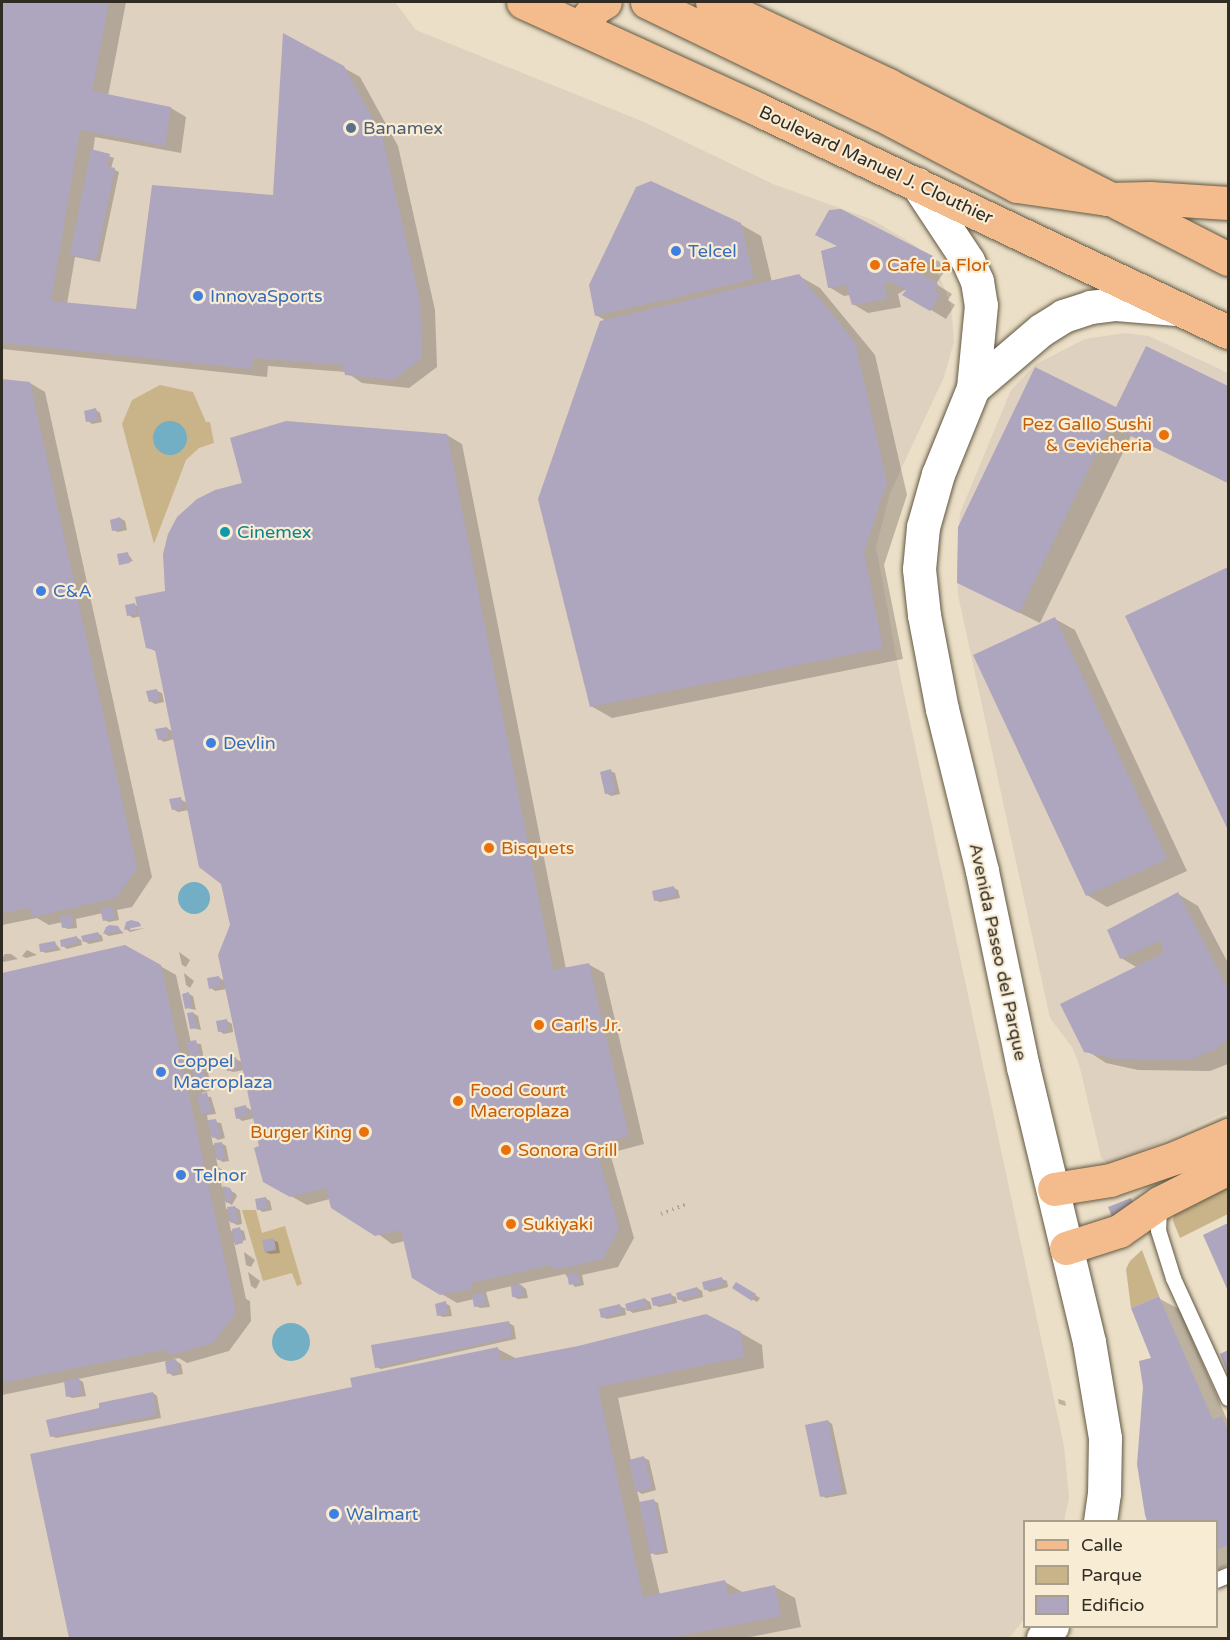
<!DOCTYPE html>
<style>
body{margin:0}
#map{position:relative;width:1230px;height:1640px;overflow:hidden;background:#ebdfc7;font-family:"Varela Round",sans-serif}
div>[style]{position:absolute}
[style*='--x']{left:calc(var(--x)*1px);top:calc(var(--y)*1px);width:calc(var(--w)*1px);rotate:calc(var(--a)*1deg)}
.commercial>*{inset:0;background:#dfd1bf}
.green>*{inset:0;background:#c9b48a}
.water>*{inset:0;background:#72aec4}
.round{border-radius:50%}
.shadow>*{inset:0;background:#0003}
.building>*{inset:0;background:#aea6be}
.path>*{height:4px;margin-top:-2px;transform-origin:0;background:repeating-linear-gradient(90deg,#aea491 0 1.5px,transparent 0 6px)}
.roads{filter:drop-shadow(0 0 2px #625843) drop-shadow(0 0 2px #625843)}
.service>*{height:15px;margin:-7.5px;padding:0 7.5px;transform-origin:7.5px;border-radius:7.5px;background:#fff}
.secondary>*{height:33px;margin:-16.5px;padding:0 16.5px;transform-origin:16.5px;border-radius:16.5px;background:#fff}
.primary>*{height:33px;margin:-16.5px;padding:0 16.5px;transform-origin:16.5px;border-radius:16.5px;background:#f4bc8c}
.dots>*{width:16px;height:16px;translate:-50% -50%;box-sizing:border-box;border:3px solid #f8ecd4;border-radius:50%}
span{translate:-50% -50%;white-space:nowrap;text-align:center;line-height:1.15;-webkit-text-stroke:4.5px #f8ecd4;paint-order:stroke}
.service-label{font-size:18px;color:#4e5e75}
.left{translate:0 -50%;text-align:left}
.street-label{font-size:18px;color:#312c23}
.shop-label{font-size:18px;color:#366cbe}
.food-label{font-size:18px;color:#c56008}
.right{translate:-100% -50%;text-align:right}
.culture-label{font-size:18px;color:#0d838f}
.frame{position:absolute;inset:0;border:3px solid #312c23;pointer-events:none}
.legend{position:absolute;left:1023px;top:1520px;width:195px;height:108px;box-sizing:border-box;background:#f8ecd4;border:2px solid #a89f8d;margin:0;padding:8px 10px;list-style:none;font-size:18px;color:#312c23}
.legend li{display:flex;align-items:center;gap:12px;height:30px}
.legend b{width:30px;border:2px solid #a89f8d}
</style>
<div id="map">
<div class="commercial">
<div style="clip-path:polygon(2px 2px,395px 2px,416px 30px,644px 122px,773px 184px,873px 220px,916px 246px,936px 268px,951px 305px,954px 342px,944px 377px,890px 493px,876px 547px,897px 661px,1064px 1446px,1069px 1498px,1064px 1521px,1024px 1522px,1024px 1619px,1009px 1638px,2px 1638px)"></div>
<div style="clip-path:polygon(1125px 333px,1149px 336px,1228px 373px,1228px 1111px,1109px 1166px,1101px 1157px,1079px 1064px,1072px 1047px,1050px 1018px,958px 595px,957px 562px,960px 513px,1011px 390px,1036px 364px,1085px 339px)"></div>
</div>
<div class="green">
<div style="clip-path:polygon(160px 385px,193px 392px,206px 422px,210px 422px,214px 443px,199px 448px,186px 460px,154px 544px,122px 424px,132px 400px)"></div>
<div style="clip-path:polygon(1228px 1181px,1228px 1214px,1180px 1238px,1173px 1221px,1174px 1212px)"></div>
<div style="clip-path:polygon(242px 1210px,256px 1210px,262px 1233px,285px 1226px,302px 1284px,297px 1286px,292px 1273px,263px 1281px)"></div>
<div style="clip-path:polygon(1142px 1250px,1159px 1296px,1131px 1308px,1126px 1269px,1130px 1261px)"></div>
</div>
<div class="water">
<div class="round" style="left:153px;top:421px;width:34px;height:34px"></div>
<div class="round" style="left:178px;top:882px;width:32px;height:32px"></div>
<div class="round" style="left:272px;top:1323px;width:38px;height:38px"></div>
</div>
<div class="shadow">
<div style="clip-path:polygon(2px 2px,126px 2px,108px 96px,171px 108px,186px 117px,181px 153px,95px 137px,93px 151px,114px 158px,111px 168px,119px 172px,100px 262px,75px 257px,67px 304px,137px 311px,274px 197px,344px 68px,360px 77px,398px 146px,435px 310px,437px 367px,409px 388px,362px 383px,346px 372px,268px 366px,267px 377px,2px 349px)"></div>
<div style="clip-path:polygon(841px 211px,948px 266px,936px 284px,952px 294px,948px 300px,955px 305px,946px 319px,905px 294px,910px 287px,898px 294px,901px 307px,868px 313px,853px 304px,850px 295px,844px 296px,829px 287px,839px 247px)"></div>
<div style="clip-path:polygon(740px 224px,761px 236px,772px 282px,799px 276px,820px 288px,875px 355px,907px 495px,884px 565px,903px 659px,612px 718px,591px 706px,606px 321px,596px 315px)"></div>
<div style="clip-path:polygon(1147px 348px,1228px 387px,1228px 483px,1131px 436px,1040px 623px,958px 582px,1117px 409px)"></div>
<div style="clip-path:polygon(2px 380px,30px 383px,45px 392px,152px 877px,132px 907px,117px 910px,119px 920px,109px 922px,104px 920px,103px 913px,76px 919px,77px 928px,68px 929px,63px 927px,63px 922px,49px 925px,37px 918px,2px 925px)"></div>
<div style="clip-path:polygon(96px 410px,100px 413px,102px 422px,92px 424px,88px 421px)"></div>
<div style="clip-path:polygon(447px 435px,462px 444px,566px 969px,588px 964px,604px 973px,644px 1144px,610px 1153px,634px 1238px,618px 1267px,582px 1275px,584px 1285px,575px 1287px,565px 1274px,519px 1284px,526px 1289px,528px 1298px,518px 1299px,514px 1297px,512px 1286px,486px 1292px,490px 1307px,480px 1308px,476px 1306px,474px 1299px,457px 1303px,413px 1277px,405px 1241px,392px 1244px,330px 1199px,307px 1205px,264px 1181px,255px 1118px,242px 1121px,238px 1118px,246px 1107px,253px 1111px,244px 1070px,233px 1072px,228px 1070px,236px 1059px,243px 1063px,227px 989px,215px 991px,211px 988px,218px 977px,225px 981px,232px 925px,222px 883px,189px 810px,178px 812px,173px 809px,180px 799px,187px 803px,174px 739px,164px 742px,159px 739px,167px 728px,173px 732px,157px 652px,147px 647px,141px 616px,133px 618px,129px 615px,135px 605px,139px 607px,167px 592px)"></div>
<div style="clip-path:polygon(120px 518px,125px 521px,127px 530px,118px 532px,113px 530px)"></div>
<div style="clip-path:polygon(128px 554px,133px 561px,122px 563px,122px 565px,120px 564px)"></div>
<div style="clip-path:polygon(1228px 568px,1228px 827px,1127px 617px)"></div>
<div style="clip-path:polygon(1055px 619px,1075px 630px,1187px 871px,1107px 907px,1087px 895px)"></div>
<div style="clip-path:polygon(157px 691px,162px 693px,164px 702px,155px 704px,150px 701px)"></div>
<div style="clip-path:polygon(610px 771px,615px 773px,620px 794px,611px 796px,606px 793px)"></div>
<div style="clip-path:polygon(674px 888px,678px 890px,680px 898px,660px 902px,655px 900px)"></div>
<div style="clip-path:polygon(1178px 894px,1198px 906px,1228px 963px,1228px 1064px,1210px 1071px,1138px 1070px,1106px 1063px,1086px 1050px,1138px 968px,1121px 958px)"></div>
<div style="clip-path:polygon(138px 923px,141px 925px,130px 927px,130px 930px,145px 928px,130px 932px,126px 929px,127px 924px)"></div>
<div style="clip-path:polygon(117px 928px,124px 933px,109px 936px,105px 934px,107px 929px)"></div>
<div style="clip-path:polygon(98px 933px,102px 936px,103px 941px,89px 944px,84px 941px)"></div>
<div style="clip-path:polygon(76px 937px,81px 940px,82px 945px,67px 949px,63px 946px)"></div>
<div style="clip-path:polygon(54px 942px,61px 950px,46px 953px,41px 951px)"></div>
<div style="clip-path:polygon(125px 946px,176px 975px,191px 1043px,201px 1044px,204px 1059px,195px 1061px,196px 1065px,202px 1062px,207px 1065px,211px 1090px,202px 1093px,202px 1096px,211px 1097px,216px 1114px,207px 1115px,208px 1121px,221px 1123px,225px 1138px,218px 1140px,211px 1135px,213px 1145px,221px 1143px,226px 1146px,229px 1161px,223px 1162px,216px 1158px,218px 1167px,230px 1175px,227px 1181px,220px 1177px,222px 1187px,235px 1193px,237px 1196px,232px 1205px,225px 1201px,226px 1209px,235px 1207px,240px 1210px,242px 1224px,237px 1225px,229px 1221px,231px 1231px,239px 1229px,244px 1231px,246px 1240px,238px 1242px,238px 1245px,234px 1242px,246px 1299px,250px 1301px,251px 1321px,229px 1351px,187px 1363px,179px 1358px,173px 1359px,181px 1364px,183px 1374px,173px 1376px,169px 1373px,166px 1361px,78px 1379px,83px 1382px,86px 1396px,72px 1398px,68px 1396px,65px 1382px,2px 1395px,2px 975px)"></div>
<div style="clip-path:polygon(27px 950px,37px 955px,26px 958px,22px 956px)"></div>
<div style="clip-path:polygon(179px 952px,190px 960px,186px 967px,182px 965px)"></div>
<div style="clip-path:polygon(5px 954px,11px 954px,18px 959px,3px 962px,2px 958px)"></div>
<div style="clip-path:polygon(184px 973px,194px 981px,190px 988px,186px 985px)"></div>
<div style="clip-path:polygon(189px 994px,193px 996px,196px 1010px,187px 1008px)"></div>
<div style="clip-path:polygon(193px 1013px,198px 1016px,201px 1030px,192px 1028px)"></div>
<div style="clip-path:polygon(227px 1021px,232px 1024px,233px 1032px,224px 1034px,219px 1031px)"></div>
<div style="clip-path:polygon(265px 1198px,270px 1201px,272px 1210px,263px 1212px,258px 1209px)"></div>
<div style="clip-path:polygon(1228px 1225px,1228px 1287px,1205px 1235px)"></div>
<div style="clip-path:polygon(273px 1240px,278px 1242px,280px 1253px,270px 1254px,265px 1252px)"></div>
<div style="clip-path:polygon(244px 1252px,255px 1260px,251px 1267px,246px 1265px)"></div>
<div style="clip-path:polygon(248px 1272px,260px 1281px,256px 1289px,251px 1286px)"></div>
<div style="clip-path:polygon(722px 1279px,727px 1281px,728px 1287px,710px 1292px,705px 1289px)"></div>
<div style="clip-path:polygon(737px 1284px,760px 1298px,757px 1302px,734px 1288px)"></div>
<div style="clip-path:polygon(697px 1288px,702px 1291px,703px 1297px,684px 1302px,679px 1299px)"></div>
<div style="clip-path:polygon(671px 1295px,676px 1297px,677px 1303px,659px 1307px,654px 1305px)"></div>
<div style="clip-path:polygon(1158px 1298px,1179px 1309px,1228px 1422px,1228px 1565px,1216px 1571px,1216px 1522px,1149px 1522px,1142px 1491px)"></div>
<div style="clip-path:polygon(645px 1299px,650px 1302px,652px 1309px,633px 1313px,625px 1308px,626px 1315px,607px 1319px,602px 1317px,620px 1306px,628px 1310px)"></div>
<div style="clip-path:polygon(445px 1303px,450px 1306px,452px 1316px,443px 1317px,438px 1315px)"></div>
<div style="clip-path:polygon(509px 1323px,514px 1326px,516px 1339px,381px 1369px,376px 1367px)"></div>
<div style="clip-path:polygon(741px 1333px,762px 1345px,764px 1368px,618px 1398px,631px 1461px,644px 1458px,649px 1460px,656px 1490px,642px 1494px,637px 1491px,640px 1503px,654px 1501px,658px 1503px,668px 1553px,656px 1555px,650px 1552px,660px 1595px,725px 1582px,744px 1593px,775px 1587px,795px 1598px,801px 1627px,745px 1638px,71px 1638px,32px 1455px,354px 1388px,498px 1349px,517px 1359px)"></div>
<div style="clip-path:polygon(153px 1393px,157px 1396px,161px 1418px,56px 1438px,52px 1436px,101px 1409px)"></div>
<div style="clip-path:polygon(1058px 1399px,1065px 1401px,1066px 1406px,1059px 1404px)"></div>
<div style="clip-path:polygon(828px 1421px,832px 1424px,847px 1494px,826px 1498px,822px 1496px)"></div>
</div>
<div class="building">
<div style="clip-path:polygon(2px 2px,109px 2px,92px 91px,171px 107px,165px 146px,80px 130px,51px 301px,136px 309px,152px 185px,273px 195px,283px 33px,344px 66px,382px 136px,420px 300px,422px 358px,393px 380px,345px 375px,343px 365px,253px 358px,252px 369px,2px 343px)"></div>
<div style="clip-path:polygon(91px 149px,110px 154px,107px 166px,115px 168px,96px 260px,70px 255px)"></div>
<div style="clip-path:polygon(651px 181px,741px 223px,754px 279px,595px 316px,589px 285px,636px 187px)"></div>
<div style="clip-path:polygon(841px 209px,933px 256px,921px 274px,938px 284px,934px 290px,940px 295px,930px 311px,902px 295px,906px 290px,890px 281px,884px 285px,887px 299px,852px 305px,846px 285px,828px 288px,821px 251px,837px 246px,815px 235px,829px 210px)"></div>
<div style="clip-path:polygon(799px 274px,855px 342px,887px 482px,864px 552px,883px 648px,590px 707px,538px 499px,600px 321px)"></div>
<div style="clip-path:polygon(1146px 346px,1228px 386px,1228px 483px,1110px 425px,1019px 613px,957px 583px,958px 527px,1035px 367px,1116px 407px)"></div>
<div style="clip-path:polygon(2px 379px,30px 382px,137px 868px,116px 898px,32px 917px,29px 908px,2px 913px)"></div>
<div style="clip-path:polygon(96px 408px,98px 420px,86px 422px,84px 411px)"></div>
<div style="clip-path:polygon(286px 421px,447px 434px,553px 970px,589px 963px,629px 1136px,595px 1145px,619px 1229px,603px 1259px,555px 1270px,551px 1265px,471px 1283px,471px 1289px,440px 1295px,412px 1278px,401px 1230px,375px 1236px,331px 1208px,326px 1188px,290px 1197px,263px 1182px,254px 1148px,259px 1146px,218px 955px,230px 925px,221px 884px,199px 867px,155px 650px,146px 648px,135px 597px,165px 591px,163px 554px,168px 534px,177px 517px,197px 499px,215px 490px,242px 483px,230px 438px)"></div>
<div style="clip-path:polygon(120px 517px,123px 528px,112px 531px,110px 520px)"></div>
<div style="clip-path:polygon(128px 552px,130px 563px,119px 565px,117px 554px)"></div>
<div style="clip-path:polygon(1228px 567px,1228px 830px,1125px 616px)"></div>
<div style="clip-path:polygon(135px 603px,137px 614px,127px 616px,125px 605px)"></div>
<div style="clip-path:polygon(1055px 617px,1167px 859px,1086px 896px,973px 655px)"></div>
<div style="clip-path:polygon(157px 689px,160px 700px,149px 702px,146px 691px)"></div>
<div style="clip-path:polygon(167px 727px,169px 737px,158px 740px,155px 729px)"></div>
<div style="clip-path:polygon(611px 769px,616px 792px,605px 794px,600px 772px)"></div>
<div style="clip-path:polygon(181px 797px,183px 808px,172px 810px,169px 799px)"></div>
<div style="clip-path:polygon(674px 886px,676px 896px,654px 901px,652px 891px)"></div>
<div style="clip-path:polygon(1178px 892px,1228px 989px,1228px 1040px,1214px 1050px,1189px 1060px,1116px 1059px,1084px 1052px,1060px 1004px,1164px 953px,1160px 941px,1120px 959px,1107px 930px)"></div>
<div style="clip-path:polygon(112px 906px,115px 918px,103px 921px,100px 909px)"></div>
<div style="clip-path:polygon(72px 914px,73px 926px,62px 928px,60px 916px)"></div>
<div style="clip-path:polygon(131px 920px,139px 922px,141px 926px,124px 930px,126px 922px)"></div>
<div style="clip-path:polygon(110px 925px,118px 926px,121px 931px,103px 934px,106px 927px)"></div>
<div style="clip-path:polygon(98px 932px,99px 939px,83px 942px,81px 936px)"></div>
<div style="clip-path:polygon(77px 936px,78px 943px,61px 947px,60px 940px)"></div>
<div style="clip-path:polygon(55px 941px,57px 948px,40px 952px,39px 944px)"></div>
<div style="clip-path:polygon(125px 945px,161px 965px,236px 1312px,213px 1343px,170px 1355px,164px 1350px,2px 1383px,2px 973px)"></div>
<div style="clip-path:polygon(219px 976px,221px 987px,209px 989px,207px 978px)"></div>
<div style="clip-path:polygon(189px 992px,192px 1007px,185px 1009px,182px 994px)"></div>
<div style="clip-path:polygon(193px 1012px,197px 1028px,190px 1029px,187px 1013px)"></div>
<div style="clip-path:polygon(227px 1019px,229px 1030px,218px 1032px,216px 1021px)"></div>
<div style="clip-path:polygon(196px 1040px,200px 1056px,190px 1059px,186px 1042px)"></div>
<div style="clip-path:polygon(236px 1057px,238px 1069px,227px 1071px,225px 1059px)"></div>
<div style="clip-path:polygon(202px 1061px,207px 1087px,196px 1091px,191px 1064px)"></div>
<div style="clip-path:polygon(207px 1092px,212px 1112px,201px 1114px,197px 1096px)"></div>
<div style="clip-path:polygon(246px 1105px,248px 1116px,236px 1119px,234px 1108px)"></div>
<div style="clip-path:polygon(216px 1119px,221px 1136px,212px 1138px,208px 1120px)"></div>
<div style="clip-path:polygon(222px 1142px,225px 1159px,217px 1160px,214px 1143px)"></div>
<div style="clip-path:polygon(223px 1186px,230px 1188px,233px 1193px,231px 1201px,226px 1203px)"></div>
<div style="clip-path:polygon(266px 1197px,268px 1208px,257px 1210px,255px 1199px)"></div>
<div style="clip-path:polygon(1131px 1198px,1137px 1211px,1114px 1221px,1108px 1207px)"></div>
<div style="clip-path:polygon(235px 1206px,238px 1222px,231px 1223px,227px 1207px)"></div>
<div style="clip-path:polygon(1228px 1223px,1228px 1291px,1203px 1235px)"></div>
<div style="clip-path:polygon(240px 1227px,243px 1243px,235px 1245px,232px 1229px)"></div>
<div style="clip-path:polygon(274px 1238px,276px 1250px,264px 1252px,262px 1240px)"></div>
<div style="clip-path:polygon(577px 1272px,580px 1283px,569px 1285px,567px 1274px)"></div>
<div style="clip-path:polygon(722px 1277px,724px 1285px,704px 1290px,702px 1282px)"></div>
<div style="clip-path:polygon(736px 1282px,756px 1294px,752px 1301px,732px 1288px)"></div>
<div style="clip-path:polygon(522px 1285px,524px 1296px,512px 1297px,511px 1286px)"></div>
<div style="clip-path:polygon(697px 1287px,699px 1295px,678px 1300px,676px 1293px)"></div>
<div style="clip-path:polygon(484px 1293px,486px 1305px,474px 1307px,472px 1295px)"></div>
<div style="clip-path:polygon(671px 1293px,673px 1301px,653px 1306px,651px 1298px)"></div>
<div style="clip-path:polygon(1159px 1296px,1213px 1420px,1222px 1416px,1228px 1431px,1228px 1545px,1216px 1550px,1216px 1521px,1147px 1521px,1145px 1515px,1137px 1464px,1143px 1387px,1139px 1361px,1151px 1358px,1131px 1308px)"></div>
<div style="clip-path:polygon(645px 1298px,648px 1307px,627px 1311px,625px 1304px)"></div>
<div style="clip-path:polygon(446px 1301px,448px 1313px,437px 1316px,435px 1304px)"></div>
<div style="clip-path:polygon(620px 1304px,622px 1313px,601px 1318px,599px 1309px)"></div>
<div style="clip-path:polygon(706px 1314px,741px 1332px,744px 1357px,598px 1387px,643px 1597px,725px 1580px,728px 1595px,775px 1585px,781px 1616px,670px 1638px,69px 1638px,30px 1454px,352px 1387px,350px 1378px,498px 1347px,500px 1361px,578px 1346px)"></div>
<div style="clip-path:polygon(509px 1321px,512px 1337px,375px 1368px,371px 1345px)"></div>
<div style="clip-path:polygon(1228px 1350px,1228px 1374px,1220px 1354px)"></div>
<div style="clip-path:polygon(176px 1359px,179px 1371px,167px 1374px,165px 1362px)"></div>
<div style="clip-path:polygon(79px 1378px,82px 1394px,66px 1397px,64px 1381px)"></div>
<div style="clip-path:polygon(153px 1392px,157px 1415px,50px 1437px,46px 1420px,99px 1408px,99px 1403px)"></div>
<div style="clip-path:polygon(828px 1420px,843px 1492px,820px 1497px,805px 1425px)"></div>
<div style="clip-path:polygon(644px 1456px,652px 1488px,636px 1492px,629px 1460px)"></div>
<div style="clip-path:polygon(654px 1499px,665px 1551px,650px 1554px,639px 1502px)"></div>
</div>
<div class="path">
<div style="--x:661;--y:1214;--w:28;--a:-21"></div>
</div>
<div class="roads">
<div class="service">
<div style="--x:1159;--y:1205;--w:25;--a:92"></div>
<div style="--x:1158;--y:1230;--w:50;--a:72.6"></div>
<div style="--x:1173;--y:1278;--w:132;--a:65.4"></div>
<div style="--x:1216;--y:1580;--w:13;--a:-23"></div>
</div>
<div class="secondary">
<div style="--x:917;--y:184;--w:92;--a:56.5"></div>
<div style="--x:968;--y:261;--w:22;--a:66"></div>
<div style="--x:977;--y:281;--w:24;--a:81"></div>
<div style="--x:981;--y:305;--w:83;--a:95.5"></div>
<div style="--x:973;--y:388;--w:93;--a:112.1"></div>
<div style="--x:938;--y:474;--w:55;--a:105.8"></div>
<div style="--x:923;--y:527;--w:42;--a:95.4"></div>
<div style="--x:919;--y:569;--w:46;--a:83.8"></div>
<div style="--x:924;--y:615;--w:96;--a:79.2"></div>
<div style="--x:942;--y:709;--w:167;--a:76.1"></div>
<div style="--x:982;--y:871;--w:200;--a:78.2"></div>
<div style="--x:1023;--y:1067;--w:283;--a:76.5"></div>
<div style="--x:1089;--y:1342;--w:97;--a:80.5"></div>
<div style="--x:1105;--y:1438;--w:55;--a:91"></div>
<div style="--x:1104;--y:1493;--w:29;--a:98"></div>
<div style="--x:973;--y:388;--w:89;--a:-40.5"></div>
<div style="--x:1041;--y:330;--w:26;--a:-32"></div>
<div style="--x:1063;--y:316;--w:28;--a:-18"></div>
<div style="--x:1090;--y:307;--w:26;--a:-7"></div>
<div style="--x:1116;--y:304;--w:61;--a:4.7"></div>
<div style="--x:1043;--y:1638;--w:15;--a:-53"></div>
</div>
<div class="primary">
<div style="--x:523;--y:2;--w:253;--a:24.5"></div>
<div style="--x:753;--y:107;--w:526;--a:25.35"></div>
<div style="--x:647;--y:2;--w:259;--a:25.7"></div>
<div style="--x:880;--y:114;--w:155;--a:27.7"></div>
<div style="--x:1017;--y:186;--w:91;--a:8.2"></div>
<div style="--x:1107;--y:199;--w:43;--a:-1.3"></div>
<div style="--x:1150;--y:198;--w:78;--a:3.7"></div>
<div style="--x:712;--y:2;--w:195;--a:25.2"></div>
<div style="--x:888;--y:85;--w:382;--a:27.1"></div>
<div style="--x:580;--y:28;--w:26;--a:-53"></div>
<div style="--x:596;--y:7;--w:10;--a:-29"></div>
<div style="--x:1054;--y:1189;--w:57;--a:-9.1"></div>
<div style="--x:1110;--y:1180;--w:71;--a:-18.9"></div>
<div style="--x:1177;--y:1157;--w:56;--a:-23.3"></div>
<div style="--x:1066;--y:1248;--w:56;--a:-17.8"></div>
<div style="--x:1119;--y:1231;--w:49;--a:-35"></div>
<div style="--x:1159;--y:1203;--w:77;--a:-26.9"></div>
</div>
</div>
<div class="dots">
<div style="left:351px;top:128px;background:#5c6f8a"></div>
<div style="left:676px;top:251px;background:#3f7fe0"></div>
<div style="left:875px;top:265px;background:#e8710a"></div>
<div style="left:198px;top:296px;background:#3f7fe0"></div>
<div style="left:1164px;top:435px;background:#e8710a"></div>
<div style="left:225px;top:532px;background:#0f9aa8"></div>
<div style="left:41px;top:591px;background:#3f7fe0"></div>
<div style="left:211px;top:743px;background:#3f7fe0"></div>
<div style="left:489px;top:848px;background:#e8710a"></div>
<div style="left:539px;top:1025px;background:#e8710a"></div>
<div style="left:161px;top:1072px;background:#3f7fe0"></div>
<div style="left:458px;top:1101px;background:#e8710a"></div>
<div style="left:364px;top:1132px;background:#e8710a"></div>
<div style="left:506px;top:1150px;background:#e8710a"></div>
<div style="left:181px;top:1175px;background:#3f7fe0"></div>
<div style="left:511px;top:1224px;background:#e8710a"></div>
<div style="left:334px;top:1514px;background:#3f7fe0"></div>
</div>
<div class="service-label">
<span class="left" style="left:363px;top:128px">Banamex</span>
</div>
<div class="street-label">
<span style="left:876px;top:165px;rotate:25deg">Boulevard Manuel J. Clouthier</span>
<span style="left:998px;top:952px;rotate:78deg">Avenida Paseo del Parque</span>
</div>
<div class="shop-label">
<span class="left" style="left:688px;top:251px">Telcel</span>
<span class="left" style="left:210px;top:296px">InnovaSports</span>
<span class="left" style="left:53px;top:591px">C&amp;A</span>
<span class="left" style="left:223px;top:743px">Devlin</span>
<span class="left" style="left:173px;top:1072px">Coppel<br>Macroplaza</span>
<span class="left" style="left:193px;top:1175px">Telnor</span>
<span class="left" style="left:346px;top:1514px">Walmart</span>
</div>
<div class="food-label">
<span class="left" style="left:887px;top:265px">Cafe La Flor</span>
<span class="right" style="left:1152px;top:435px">Pez Gallo Sushi<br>&amp; Cevicheria</span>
<span class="left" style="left:501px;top:848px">Bisquets</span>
<span class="left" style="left:551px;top:1025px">Carl's Jr.</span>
<span class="left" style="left:470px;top:1101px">Food Court<br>Macroplaza</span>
<span class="right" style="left:352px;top:1132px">Burger King</span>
<span class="left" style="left:518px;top:1150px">Sonora Grill</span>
<span class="left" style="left:523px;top:1224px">Sukiyaki</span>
</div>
<div class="culture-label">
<span class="left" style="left:237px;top:532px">Cinemex</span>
</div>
<div class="frame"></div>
<ul class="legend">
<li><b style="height:8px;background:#f4bc8c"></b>Calle</li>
<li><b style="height:16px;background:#c9b48a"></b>Parque</li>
<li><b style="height:16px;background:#aea6be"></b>Edificio</li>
</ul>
</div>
